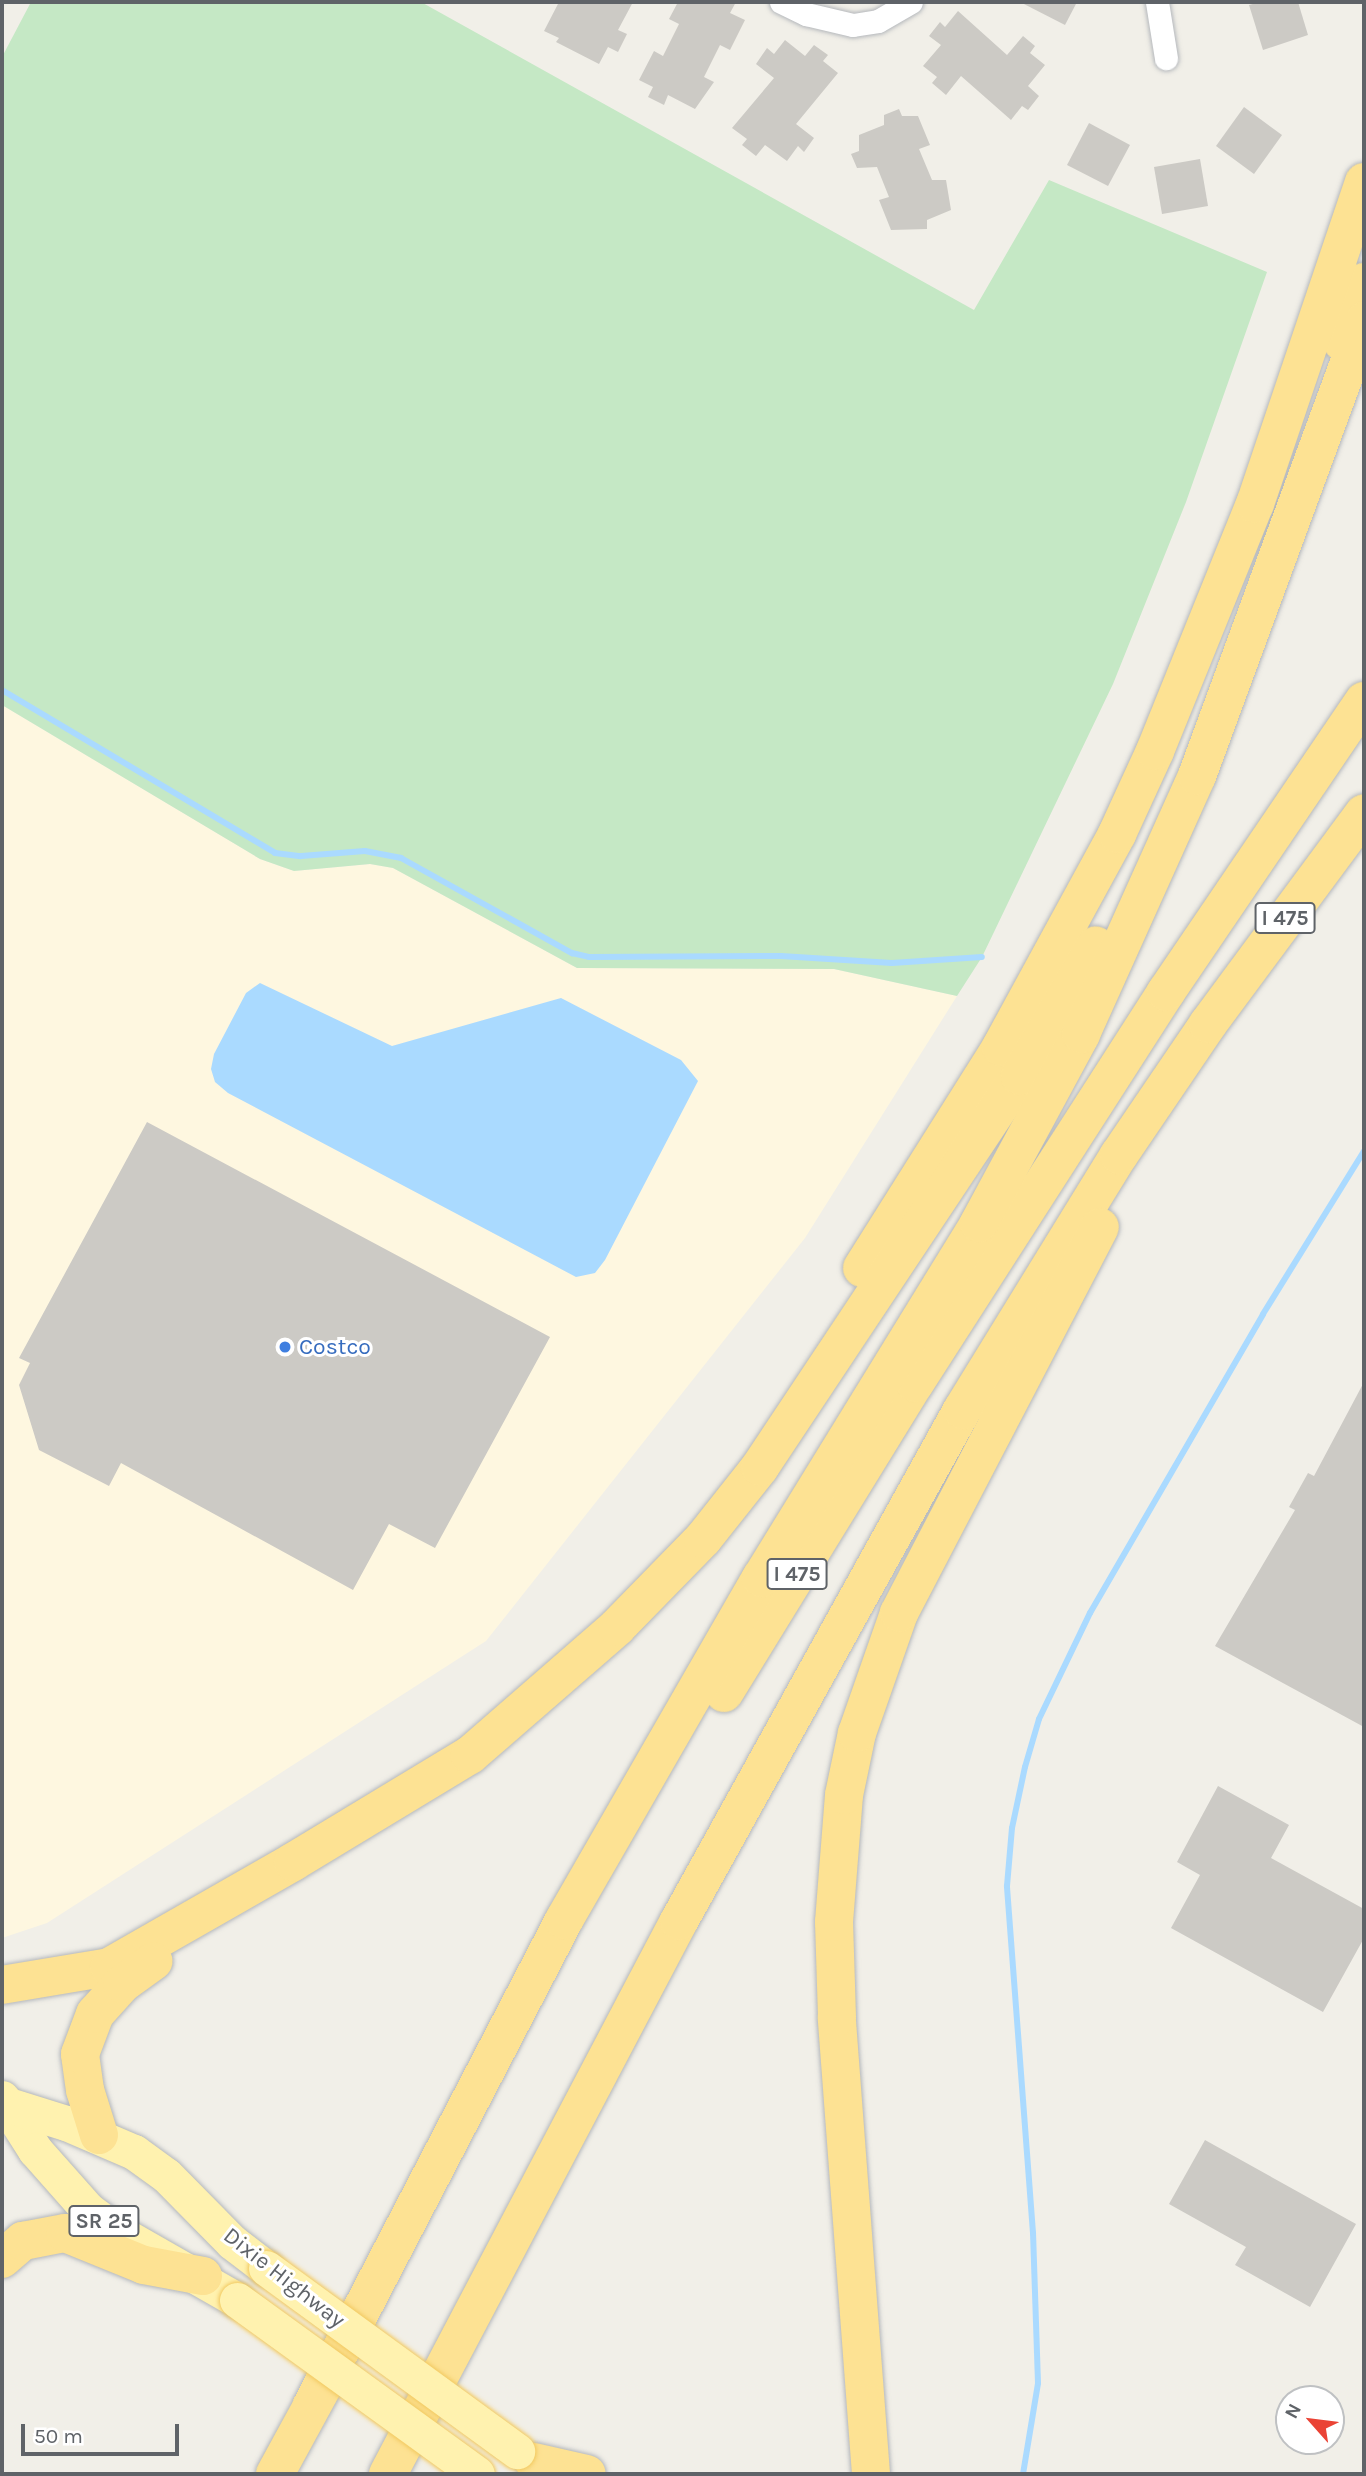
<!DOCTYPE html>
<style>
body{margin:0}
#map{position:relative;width:1366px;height:2476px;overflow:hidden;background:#f1efe8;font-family:Karla,sans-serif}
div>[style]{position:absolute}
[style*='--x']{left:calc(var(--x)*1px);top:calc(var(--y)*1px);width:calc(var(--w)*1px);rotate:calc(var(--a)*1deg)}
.commercial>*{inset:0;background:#fef7e0}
.green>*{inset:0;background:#c5e8c5}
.water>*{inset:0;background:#aadaff}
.stream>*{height:6px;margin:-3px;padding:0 3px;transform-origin:3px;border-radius:3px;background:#aadaff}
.building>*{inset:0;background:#cccac5}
.roads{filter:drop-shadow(0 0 2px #b5b8bc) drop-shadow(0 0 2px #b5b8bc)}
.minor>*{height:23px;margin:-11.5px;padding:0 11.5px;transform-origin:11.5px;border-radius:11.5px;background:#fff}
.primary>*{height:35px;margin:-17.5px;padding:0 17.5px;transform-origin:17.5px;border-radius:17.5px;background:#fff2af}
.motorway>*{height:38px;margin:-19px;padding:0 19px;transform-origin:19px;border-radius:19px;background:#fde293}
.bridges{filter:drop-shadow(0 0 2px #f2c960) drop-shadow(0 0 2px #f2c960)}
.primary-bridge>*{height:35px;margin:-17.5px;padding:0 17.5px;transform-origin:17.5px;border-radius:17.5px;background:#fff2af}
.dots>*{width:19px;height:19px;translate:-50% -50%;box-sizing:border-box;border:4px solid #fff;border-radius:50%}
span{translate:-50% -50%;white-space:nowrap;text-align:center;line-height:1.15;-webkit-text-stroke:6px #fff;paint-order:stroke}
.shield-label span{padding:2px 5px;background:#fff;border:2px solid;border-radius:5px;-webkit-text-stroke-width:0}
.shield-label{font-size:21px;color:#5f6368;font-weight:700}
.shop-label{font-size:23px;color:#366cbe}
.left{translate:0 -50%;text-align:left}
.street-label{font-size:23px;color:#5f6368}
.frame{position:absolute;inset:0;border:4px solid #5f6368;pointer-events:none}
.north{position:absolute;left:1275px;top:2385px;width:70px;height:70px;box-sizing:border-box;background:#fff;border:2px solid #bfc1c3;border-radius:50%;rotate:298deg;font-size:19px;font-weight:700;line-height:28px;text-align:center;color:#5f6368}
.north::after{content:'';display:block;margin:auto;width:24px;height:32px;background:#ea4335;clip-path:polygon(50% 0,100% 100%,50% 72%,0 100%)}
.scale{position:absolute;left:21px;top:2424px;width:158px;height:32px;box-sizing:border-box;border:4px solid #5f6368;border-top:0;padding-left:9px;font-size:21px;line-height:24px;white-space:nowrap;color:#5f6368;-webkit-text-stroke:5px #fff;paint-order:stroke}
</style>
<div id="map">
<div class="commercial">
<div style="clip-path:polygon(2px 705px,260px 859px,294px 871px,370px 864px,393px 868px,577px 968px,834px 969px,957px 996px,805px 1238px,486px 1641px,47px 1923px,2px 1938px)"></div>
</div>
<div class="green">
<div style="clip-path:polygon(31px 2px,421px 2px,974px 310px,1049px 180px,1267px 272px,1186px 502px,1113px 684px,982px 957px,957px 996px,834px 969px,577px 968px,393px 868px,370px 864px,294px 871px,260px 859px,2px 705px,2px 57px)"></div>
</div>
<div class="water">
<div style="clip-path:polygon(260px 983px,392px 1046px,561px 998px,681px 1060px,698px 1081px,605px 1260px,595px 1273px,576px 1277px,228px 1093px,215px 1082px,211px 1069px,214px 1054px,246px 993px)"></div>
</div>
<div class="stream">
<div style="--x:2;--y:690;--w:318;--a:30.8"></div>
<div style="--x:275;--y:853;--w:26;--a:7"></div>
<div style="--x:301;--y:856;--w:64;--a:-4.5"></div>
<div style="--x:365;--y:851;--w:37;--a:11"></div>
<div style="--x:401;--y:858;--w:196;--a:29.1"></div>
<div style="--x:572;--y:953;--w:17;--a:13"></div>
<div style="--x:589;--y:957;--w:192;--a:-0.3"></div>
<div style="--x:781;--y:956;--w:111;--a:3.6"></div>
<div style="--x:892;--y:963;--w:90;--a:-3.8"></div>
<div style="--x:1023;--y:2474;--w:92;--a:-80.6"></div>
<div style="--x:1038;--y:2383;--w:150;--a:-91.9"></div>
<div style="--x:1033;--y:2233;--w:348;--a:-94.3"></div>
<div style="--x:1007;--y:1886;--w:58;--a:-85.1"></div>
<div style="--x:1012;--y:1828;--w:62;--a:-78"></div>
<div style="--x:1025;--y:1767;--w:50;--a:-73.7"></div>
<div style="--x:1039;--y:1719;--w:118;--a:-64.3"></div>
<div style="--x:1090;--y:1613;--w:345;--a:-59.9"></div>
<div style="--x:1263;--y:1314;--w:192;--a:-58.2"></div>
</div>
<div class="building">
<div style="clip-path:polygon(559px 2px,633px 2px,618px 30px,627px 34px,618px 52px,608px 47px,599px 64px,556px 42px,559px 38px,544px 31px)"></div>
<div style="clip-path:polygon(678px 2px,736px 2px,730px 13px,745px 20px,730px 50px,720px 45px,704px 77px,714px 82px,695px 109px,668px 95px,664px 105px,648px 97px,653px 87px,639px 80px,654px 51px,663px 56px,679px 24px,669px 19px)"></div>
<div style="clip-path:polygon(1020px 2px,1077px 2px,1065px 25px)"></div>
<div style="clip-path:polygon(1260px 2px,1298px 2px,1308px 35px,1263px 50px,1249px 5px)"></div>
<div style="clip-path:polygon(958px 11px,1007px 55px,1023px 36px,1035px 46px,1030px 53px,1045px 65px,1028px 86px,1039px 96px,1028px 110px,1022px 106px,1011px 120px,961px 76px,946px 95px,932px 83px,937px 77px,923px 66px,941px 45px,929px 36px,940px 22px,945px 27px)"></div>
<div style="clip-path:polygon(785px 40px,805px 56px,814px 45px,828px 55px,823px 61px,838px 73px,796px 124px,814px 138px,804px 152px,798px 146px,787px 161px,765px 145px,756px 156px,742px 145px,747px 139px,732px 128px,774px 78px,756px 64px,767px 48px,774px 54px)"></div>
<div style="clip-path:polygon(1244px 107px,1282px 135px,1254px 174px,1216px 146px)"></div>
<div style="clip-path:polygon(899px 109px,902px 116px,918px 116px,930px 145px,919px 149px,932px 180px,946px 180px,951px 210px,927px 220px,927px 229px,891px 230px,879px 200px,889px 197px,877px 167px,857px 168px,851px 154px,859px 151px,859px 135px,884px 125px,884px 115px)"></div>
<div style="clip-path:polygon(1089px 123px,1130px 145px,1108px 186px,1067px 165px)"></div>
<div style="clip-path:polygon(1200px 159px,1208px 206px,1162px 214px,1154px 167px)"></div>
<div style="clip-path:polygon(147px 1122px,550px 1337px,435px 1548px,389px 1524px,353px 1590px,121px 1463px,109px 1486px,39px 1450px,19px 1385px,30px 1363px,19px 1358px)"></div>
<div style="clip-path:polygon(1364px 1382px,1364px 1727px,1215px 1646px,1295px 1510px,1289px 1507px,1308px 1473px,1314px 1476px)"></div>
<div style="clip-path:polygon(1218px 1786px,1289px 1825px,1271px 1858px,1364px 1909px,1364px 1938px,1323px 2012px,1171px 1928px,1200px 1875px,1177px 1862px)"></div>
<div style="clip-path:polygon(1205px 2140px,1356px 2224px,1310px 2307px,1235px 2265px,1246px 2247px,1169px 2204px)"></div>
</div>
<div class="roads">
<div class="minor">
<div style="--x:781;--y:2;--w:28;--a:26"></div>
<div style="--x:806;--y:14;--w:48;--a:13.2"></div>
<div style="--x:853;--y:25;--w:25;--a:-9"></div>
<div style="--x:878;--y:21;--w:38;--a:-30"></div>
<div style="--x:1157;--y:2;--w:57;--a:80.9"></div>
</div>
<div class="primary">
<div style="--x:2;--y:2098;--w:62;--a:57.6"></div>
<div style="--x:35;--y:2150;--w:80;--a:48.5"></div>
<div style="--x:88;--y:2210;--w:37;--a:36"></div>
<div style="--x:118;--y:2232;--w:137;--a:29.7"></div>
<div style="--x:2;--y:2103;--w:67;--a:17.4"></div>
<div style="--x:66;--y:2123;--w:74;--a:23.1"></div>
<div style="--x:134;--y:2152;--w:39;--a:36"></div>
<div style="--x:166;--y:2175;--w:94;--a:45.4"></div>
<div style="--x:232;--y:2242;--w:43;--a:37.4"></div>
</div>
<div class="motorway">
<div style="--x:1342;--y:342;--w:64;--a:-69.9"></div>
<div style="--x:862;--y:1268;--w:261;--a:-57.8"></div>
<div style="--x:1001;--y:1047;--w:243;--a:-61.4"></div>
<div style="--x:1117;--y:834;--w:91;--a:-65.4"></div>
<div style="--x:1155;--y:751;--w:266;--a:-68"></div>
<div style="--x:1255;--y:504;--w:340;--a:-71.3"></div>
<div style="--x:724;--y:1693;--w:364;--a:-58.4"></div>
<div style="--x:915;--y:1383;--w:465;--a:-57.3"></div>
<div style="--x:1166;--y:992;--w:352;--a:-55.8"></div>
<div style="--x:2;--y:1985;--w:109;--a:-9.5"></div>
<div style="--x:109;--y:1967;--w:212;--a:-29.7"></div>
<div style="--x:293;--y:1862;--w:207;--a:-31.2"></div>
<div style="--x:470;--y:1755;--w:195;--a:-41"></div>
<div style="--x:617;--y:1627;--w:123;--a:-45.7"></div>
<div style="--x:703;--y:1539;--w:92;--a:-51.6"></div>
<div style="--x:760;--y:1467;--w:470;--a:-56.4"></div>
<div style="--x:1020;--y:1076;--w:151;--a:-59.9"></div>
<div style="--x:99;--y:2135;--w:47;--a:-107.3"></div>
<div style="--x:85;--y:2090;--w:36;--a:-98"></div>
<div style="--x:80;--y:2054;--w:43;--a:-69.4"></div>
<div style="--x:95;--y:2014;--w:40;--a:-48"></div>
<div style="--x:122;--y:1984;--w:39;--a:-36"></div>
<div style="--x:2;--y:2259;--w:28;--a:-41"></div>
<div style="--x:23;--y:2241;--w:43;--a:-10.8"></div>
<div style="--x:65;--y:2233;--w:85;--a:22.1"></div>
<div style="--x:144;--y:2265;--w:60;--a:10.6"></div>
<div style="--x:312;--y:2405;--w:547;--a:-62.54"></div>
<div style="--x:564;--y:1920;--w:395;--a:-60.1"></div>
<div style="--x:761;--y:1578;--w:417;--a:-58.4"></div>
<div style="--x:979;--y:1223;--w:215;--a:-61.6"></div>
<div style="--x:1081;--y:1034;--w:283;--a:-65.8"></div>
<div style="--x:1197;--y:776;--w:485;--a:-69.8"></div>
<div style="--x:534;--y:2462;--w:54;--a:12.8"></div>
<div style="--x:275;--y:2474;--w:102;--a:-61.4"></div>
<div style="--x:388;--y:2474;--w:625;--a:-62.25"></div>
<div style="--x:679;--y:1921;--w:584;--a:-61.02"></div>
<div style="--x:962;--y:1410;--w:299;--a:-58.4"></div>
<div style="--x:1119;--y:1155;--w:158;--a:-55.8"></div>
<div style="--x:1208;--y:1024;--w:262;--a:-53.5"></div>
<div style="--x:871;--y:2474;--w:458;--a:-94.3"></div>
<div style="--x:837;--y:2017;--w:95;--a:-91.8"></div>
<div style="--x:834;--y:1922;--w:127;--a:-85.5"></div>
<div style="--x:844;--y:1795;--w:63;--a:-78.2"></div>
<div style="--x:857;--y:1733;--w:127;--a:-70.7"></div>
<div style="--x:899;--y:1613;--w:435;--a:-62.5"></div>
</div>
</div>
<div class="bridges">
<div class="primary-bridge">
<div style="--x:266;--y:2268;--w:311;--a:36.1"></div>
<div style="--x:237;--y:2300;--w:296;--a:35.9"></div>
</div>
</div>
<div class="dots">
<div style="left:285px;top:1347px;background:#3f7fe0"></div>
</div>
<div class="shield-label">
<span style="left:1285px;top:918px">I 475</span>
<span style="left:797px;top:1574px">I 475</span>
<span style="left:104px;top:2221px">SR 25</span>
</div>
<div class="shop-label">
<span class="left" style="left:299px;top:1347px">Costco</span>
</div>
<div class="street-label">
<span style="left:284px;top:2278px;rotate:38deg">Dixie Highway</span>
</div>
<div class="frame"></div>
<div class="north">N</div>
<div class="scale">50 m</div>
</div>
